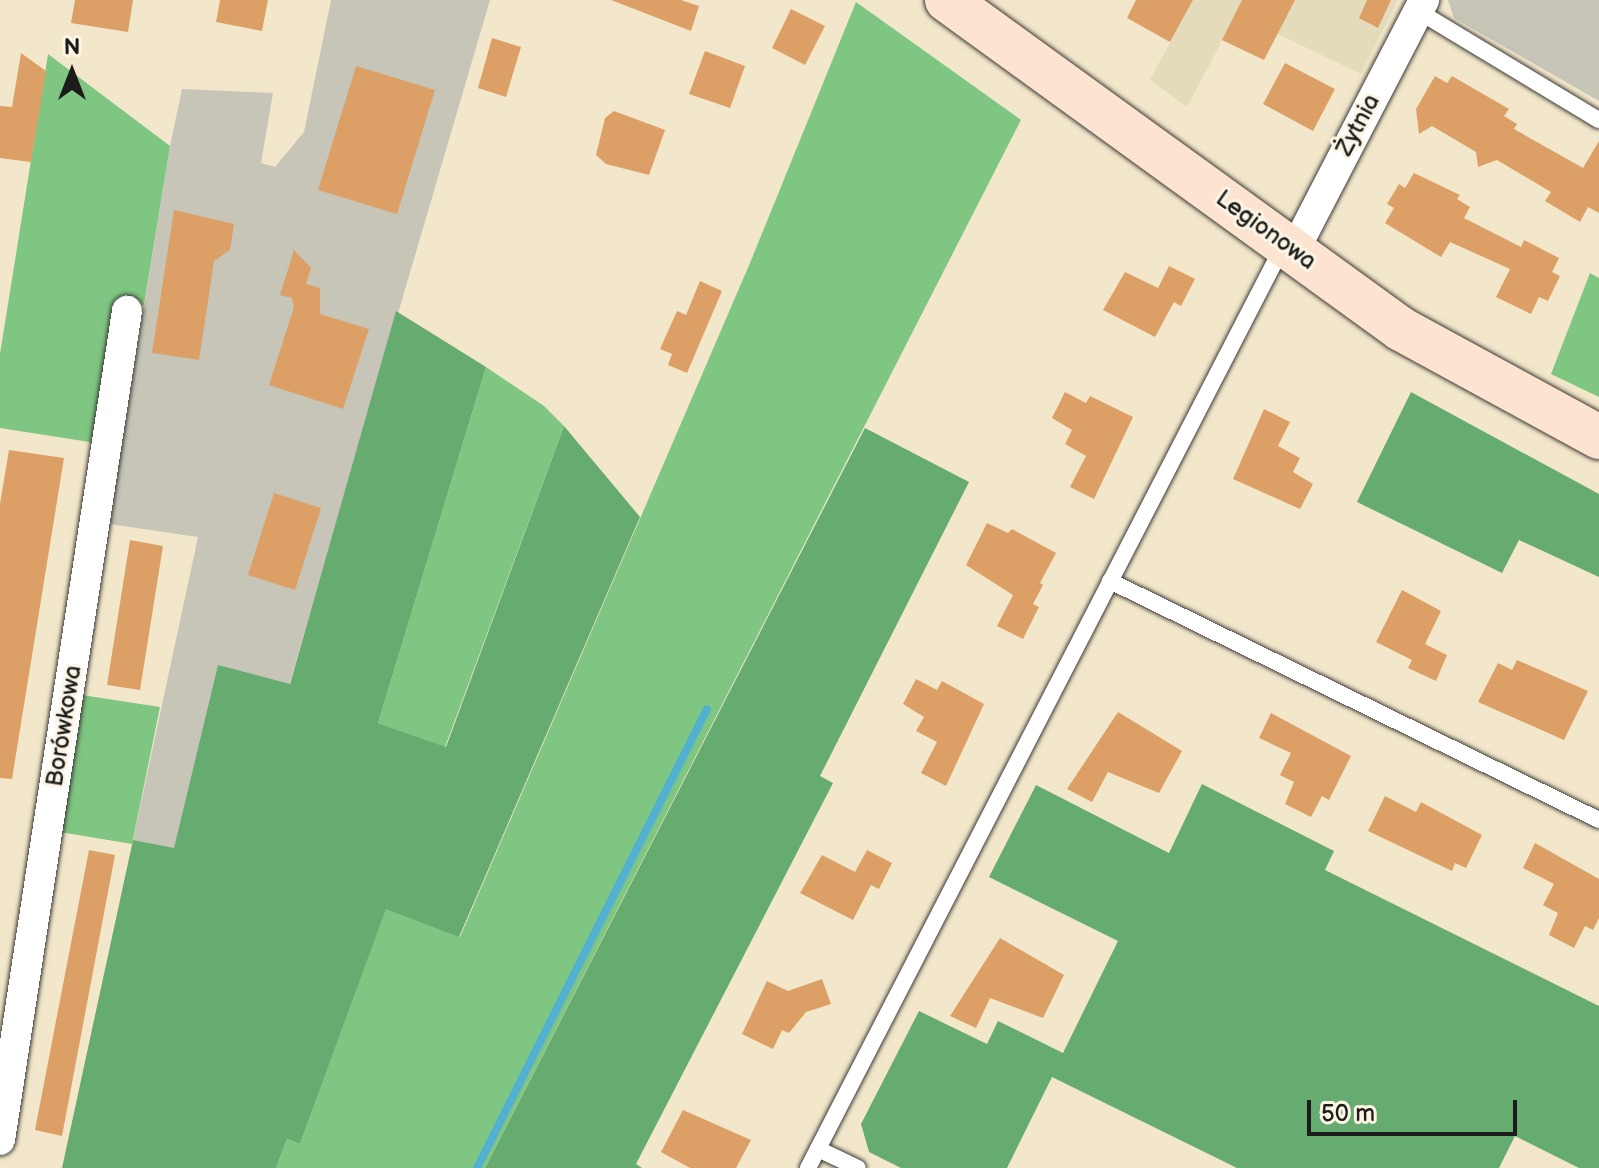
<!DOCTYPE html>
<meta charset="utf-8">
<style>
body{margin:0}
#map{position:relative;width:1599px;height:1168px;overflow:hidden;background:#f3e7cb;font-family:"Balsamiq Sans",sans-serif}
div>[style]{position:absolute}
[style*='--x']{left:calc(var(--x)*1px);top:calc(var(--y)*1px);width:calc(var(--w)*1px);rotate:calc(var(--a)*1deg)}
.built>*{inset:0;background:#e3dbba}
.industrial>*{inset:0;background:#c6c5b8}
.green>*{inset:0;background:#7ec682}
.forest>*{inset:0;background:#66ab70}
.stream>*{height:8px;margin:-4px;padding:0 4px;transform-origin:4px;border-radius:4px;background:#52b0d1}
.building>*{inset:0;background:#dca066}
.roads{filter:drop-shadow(0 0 2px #3c3a36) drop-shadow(0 0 2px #3c3a36)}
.service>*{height:16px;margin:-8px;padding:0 8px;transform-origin:8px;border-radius:8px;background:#fff}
.minor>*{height:30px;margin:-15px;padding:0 15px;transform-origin:15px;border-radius:15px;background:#fff}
.secondary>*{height:44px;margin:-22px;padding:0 22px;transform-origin:22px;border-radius:22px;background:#fde4d1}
span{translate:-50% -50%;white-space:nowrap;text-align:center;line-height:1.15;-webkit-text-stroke:6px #fcf5e5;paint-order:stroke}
.street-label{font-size:24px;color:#1c1c1c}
.north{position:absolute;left:32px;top:32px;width:80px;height:80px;-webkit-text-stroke:6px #fcf5e5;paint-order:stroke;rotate:0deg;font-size:22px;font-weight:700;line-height:32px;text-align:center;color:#1c1c1c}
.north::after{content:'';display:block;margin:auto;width:28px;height:36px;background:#1c1c1c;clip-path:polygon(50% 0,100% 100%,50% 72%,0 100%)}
.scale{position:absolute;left:1307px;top:1100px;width:210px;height:36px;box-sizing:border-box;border:4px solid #1c1c1c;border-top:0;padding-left:10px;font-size:24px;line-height:28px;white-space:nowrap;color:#1c1c1c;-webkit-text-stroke:6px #fcf5e5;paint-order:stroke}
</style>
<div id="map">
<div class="built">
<div style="clip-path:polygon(1193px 0,1398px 0,1361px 74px,1236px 14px,1187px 107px,1150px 80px)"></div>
</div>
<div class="industrial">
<div style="clip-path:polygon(331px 0,490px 0,289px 685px,218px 666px,174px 849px,133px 840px,198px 537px,109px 524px,170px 146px,182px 89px,273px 93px,261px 163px,275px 167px,304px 132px)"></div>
<div style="clip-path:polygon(1448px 0,1599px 0,1599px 101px,1454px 18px)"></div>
</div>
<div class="green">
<div style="clip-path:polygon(856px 2px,1021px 120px,485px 1168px,276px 1168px,287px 1139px,300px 1144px,386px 908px,460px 937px,750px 263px)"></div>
<div style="clip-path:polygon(48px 54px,170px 146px,144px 305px,121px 302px,96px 443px,0 428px,0 354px)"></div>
<div style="clip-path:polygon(1590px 273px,1599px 278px,1599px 397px,1551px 374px)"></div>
<div style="clip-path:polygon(486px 367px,544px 406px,564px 426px,445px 747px,378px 723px)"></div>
<div style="clip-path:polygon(82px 695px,160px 707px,132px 844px,60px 832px)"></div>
</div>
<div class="forest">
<div style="clip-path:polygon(396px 311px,486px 367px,378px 723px,446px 747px,564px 426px,640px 517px,459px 937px,386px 909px,300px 1144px,287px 1139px,276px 1168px,62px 1168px,133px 840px,174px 848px,218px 665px,290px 684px)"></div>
<div style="clip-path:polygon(1411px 392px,1599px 494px,1599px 577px,1519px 540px,1502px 573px,1357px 502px)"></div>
<div style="clip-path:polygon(865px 428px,969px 482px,820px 776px,833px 783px,636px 1164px,642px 1168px,485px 1168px)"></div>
<div style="clip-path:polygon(1202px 784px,1334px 851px,1325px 870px,1599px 1006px,1599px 1168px,1579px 1168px,1515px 1136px,1499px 1168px,1237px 1168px,1052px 1077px,1007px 1168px,901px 1168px,869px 1152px,861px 1124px,919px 1011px,987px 1044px,998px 1021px,1063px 1053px,1118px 941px,989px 877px,1036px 785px,1169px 853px)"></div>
</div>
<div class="stream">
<div style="--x:477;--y:1168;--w:513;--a:-63.39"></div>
</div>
<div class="building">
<div style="clip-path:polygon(75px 0,133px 0,128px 32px,71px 23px)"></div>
<div style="clip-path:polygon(220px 0,268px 0,262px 31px,216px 22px)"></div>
<div style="clip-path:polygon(611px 0,681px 0,699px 6px,691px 31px)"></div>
<div style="clip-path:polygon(1136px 0,1193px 0,1170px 42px,1127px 18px)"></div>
<div style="clip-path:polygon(1242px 0,1295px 0,1264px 60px,1222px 40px)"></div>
<div style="clip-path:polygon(1367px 0,1391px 0,1378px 28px,1359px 18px)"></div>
<div style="clip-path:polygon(791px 9px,825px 26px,805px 65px,772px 48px)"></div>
<div style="clip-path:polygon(492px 38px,521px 47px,506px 97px,478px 88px)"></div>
<div style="clip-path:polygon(705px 51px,745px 66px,730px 108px,689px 94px)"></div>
<div style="clip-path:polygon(21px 53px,46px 71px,31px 162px,0 158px,0 106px,12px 107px)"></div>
<div style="clip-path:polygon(1285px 63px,1335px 89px,1313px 131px,1263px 104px)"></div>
<div style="clip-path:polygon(356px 66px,435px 90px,397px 214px,318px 190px)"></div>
<div style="clip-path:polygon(1435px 76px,1447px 83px,1452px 76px,1509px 109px,1504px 116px,1517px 124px,1514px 129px,1583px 168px,1599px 141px,1599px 213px,1588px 207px,1580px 222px,1545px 201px,1551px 192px,1497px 160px,1478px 167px,1476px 152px,1432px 126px,1419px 134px,1416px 109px)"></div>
<div style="clip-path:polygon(614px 111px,665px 130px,649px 175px,606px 164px,596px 155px,605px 118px)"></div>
<div style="clip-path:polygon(1414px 173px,1460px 195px,1457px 199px,1470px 207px,1464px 218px,1521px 247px,1524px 240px,1559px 258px,1552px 272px,1560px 276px,1548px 301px,1539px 297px,1531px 314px,1496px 297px,1510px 269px,1450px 242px,1441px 257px,1385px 223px,1394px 208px,1387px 204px,1399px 184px,1405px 188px)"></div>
<div style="clip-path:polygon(174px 210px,234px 224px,230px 250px,214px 261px,199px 360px,152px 353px)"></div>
<div style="clip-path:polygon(294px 250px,311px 268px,306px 284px,320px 288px,320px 314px,369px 329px,343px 409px,269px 385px,294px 307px,292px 298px,280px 295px)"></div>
<div style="clip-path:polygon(1169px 266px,1195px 279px,1181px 306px,1174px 302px,1155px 337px,1103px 310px,1125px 272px,1158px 288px)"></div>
<div style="clip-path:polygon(700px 281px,722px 291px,687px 373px,668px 365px,672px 354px,660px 349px,677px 311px,686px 315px)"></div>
<div style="clip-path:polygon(1065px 392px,1086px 403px,1090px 396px,1133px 417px,1094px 499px,1070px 487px,1086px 456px,1065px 444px,1072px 430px,1052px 418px)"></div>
<div style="clip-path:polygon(1264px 409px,1290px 422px,1278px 446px,1300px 458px,1293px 472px,1313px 484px,1300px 509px,1233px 479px)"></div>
<div style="clip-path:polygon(9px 450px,64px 458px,12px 779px,0 778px,0 504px)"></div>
<div style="clip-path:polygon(274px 493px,321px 508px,295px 590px,248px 575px)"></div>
<div style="clip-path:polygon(987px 523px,1008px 533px,1012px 529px,1056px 553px,1040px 583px,1043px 585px,1033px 604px,1039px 607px,1023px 639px,997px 626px,1013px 595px,966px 565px)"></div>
<div style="clip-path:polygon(130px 540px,163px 546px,140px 690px,107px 685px)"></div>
<div style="clip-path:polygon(1402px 590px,1441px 611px,1425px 644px,1447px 655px,1436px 681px,1408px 668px,1412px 660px,1376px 642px)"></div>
<div style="clip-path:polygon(1517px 660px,1588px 691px,1564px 740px,1478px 702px,1498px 663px,1512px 670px)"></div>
<div style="clip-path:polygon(916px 679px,937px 690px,942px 681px,984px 704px,946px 786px,921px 773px,937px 742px,916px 731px,924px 717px,903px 704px)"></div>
<div style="clip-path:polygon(1118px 712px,1182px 751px,1159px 793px,1108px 772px,1092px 802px,1067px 789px)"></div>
<div style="clip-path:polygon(1271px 713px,1351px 756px,1329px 800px,1322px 796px,1311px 817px,1285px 804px,1294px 782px,1280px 775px,1291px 753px,1259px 738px)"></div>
<div style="clip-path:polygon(1385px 796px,1416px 812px,1421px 802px,1482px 835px,1466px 868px,1455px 863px,1452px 871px,1368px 831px)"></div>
<div style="clip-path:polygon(1535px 843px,1599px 879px,1599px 918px,1593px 930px,1585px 926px,1574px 948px,1549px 935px,1558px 913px,1543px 905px,1554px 884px,1523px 868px)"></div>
<div style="clip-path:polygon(89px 850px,115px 855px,62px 1136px,35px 1130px)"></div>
<div style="clip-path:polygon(867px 850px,892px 863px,879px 889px,871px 885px,853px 920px,800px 893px,822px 855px,855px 872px)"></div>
<div style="clip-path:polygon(1000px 938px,1064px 975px,1043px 1018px,990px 998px,976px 1028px,950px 1016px)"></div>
<div style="clip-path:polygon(822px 979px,831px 1004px,806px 1012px,789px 1033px,782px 1030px,773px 1049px,742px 1034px,767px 981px,788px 991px)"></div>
<div style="clip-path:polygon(683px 1110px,751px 1140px,736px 1168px,690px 1168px,661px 1152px)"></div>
</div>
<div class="roads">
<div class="service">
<div style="--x:1418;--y:11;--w:211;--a:31.1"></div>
<div style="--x:1110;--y:581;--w:544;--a:26.05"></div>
<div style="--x:818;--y:1149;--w:44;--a:25.4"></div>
<div style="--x:808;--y:1168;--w:1037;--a:-62.74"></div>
</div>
<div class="minor">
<div style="--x:1294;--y:251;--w:283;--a:-62.6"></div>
<div style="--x:0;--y:1140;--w:839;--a:-81.29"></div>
</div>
<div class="secondary">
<div style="--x:947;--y:0;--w:561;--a:35.93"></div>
<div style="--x:1401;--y:329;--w:226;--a:28.6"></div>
</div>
</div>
<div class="street-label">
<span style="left:1358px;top:125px;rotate:-62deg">Żytnia</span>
<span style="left:1266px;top:230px;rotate:36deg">Legionowa</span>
<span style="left:64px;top:726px;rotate:-81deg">Borówkowa</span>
</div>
<div class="north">N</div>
<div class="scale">50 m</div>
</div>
